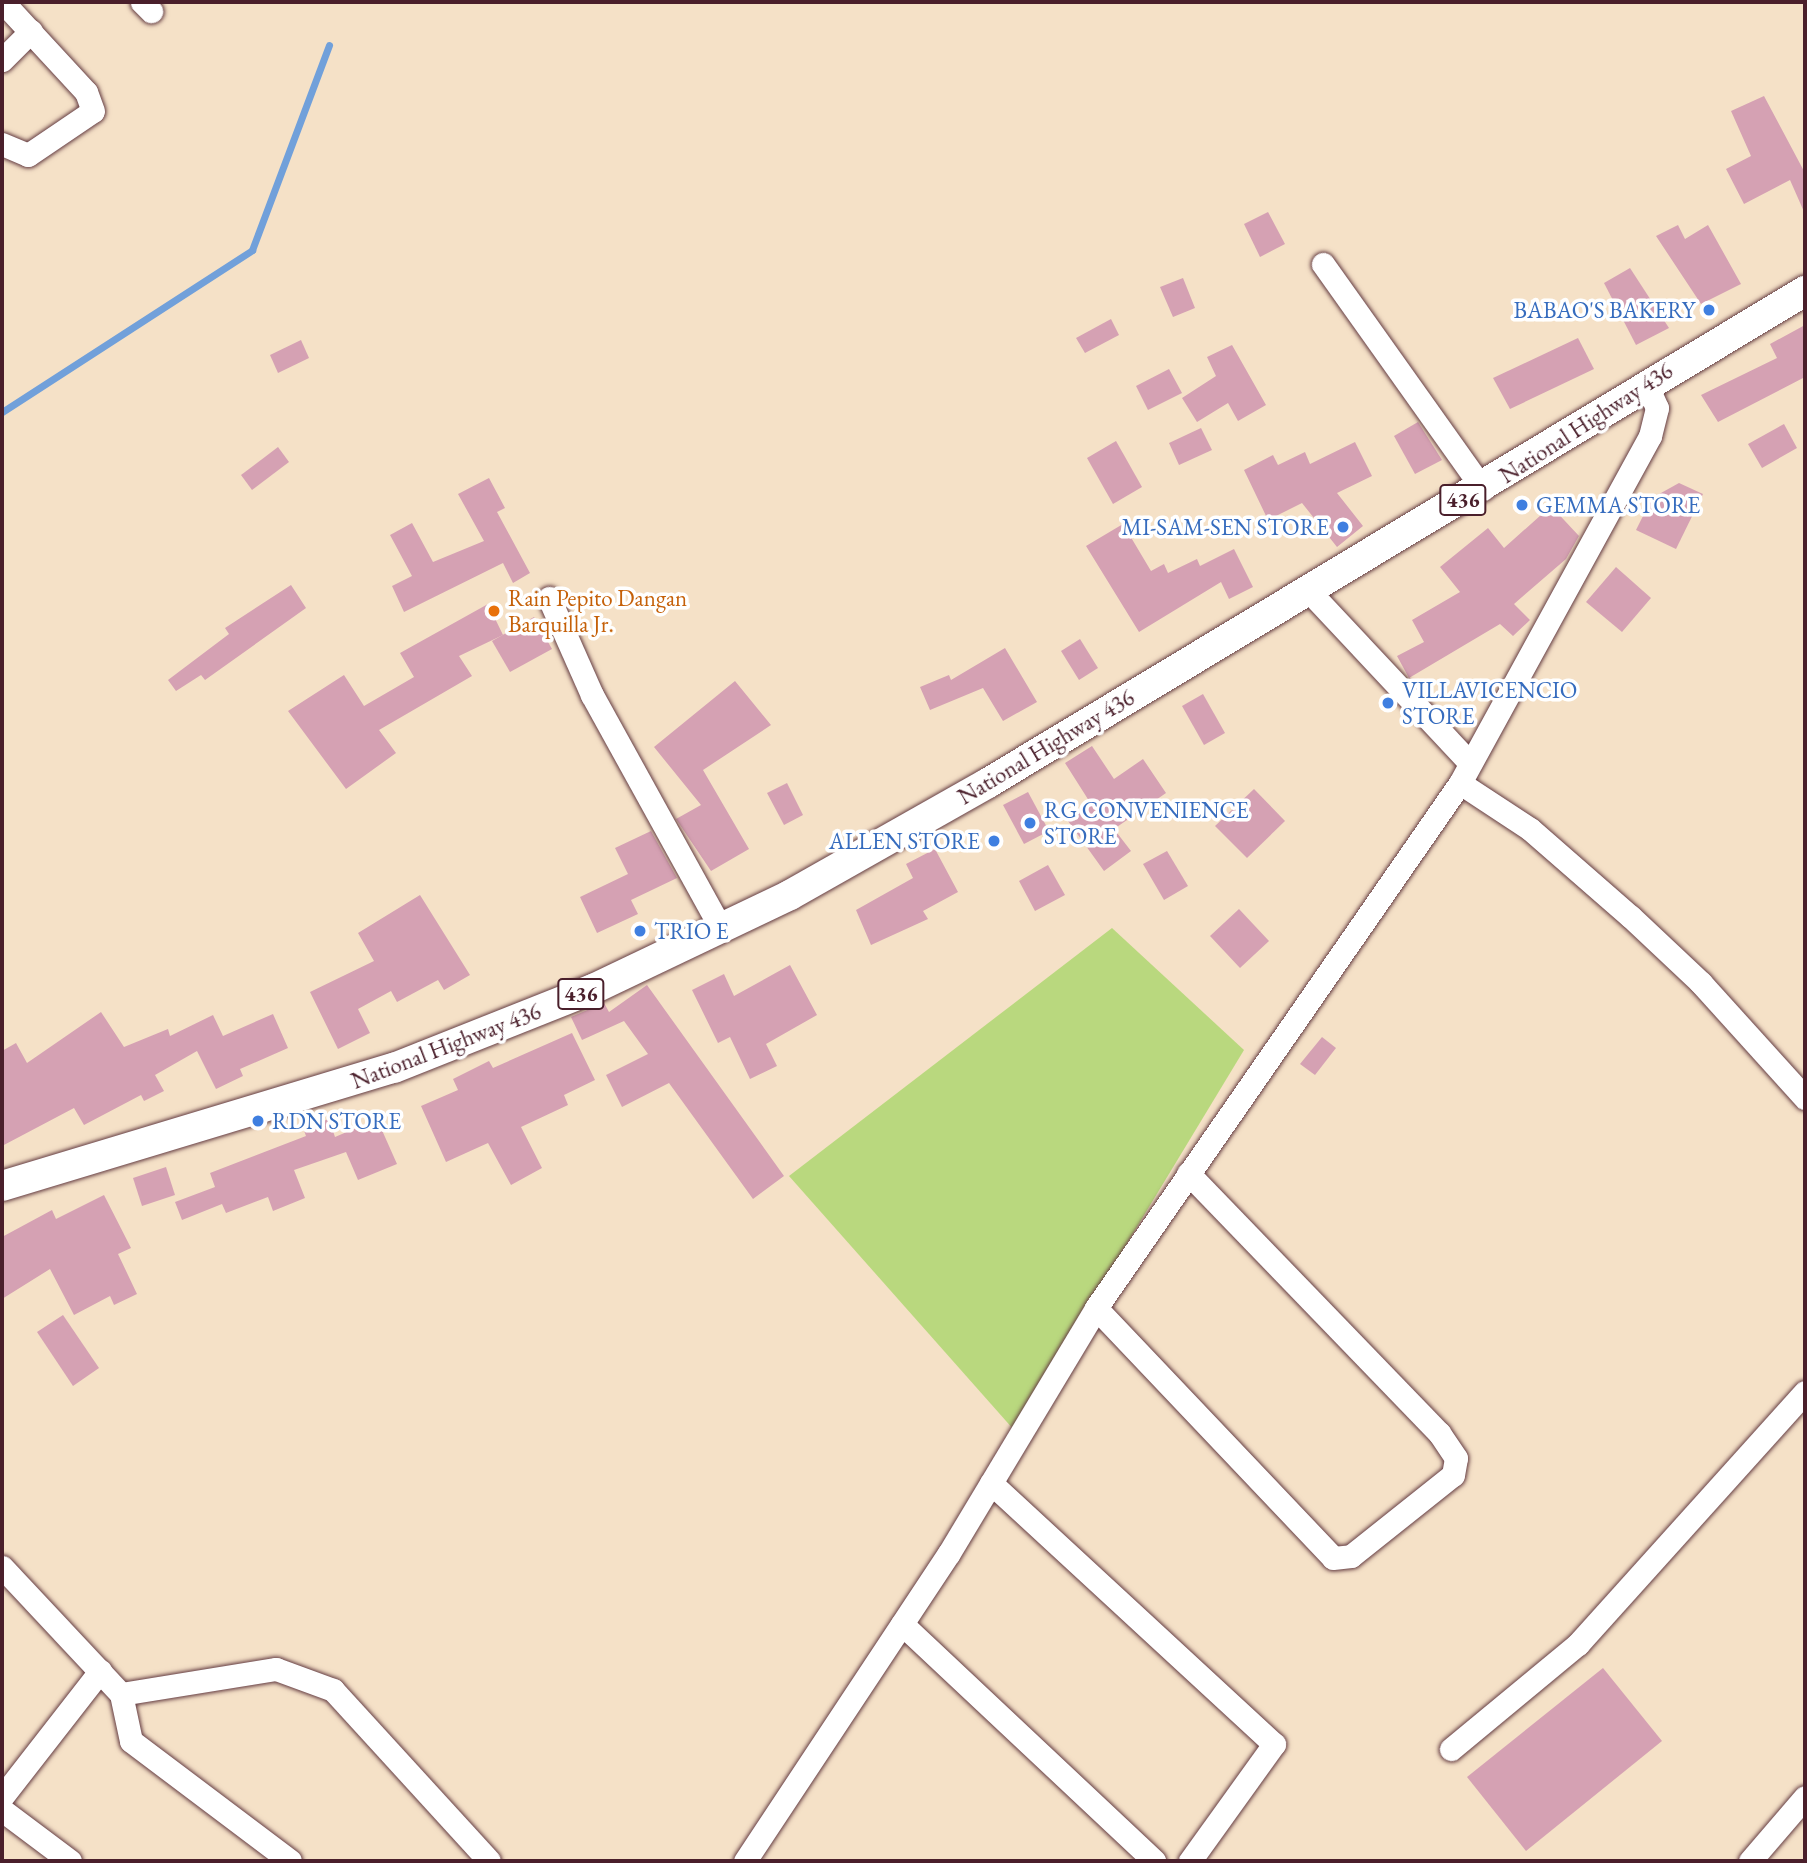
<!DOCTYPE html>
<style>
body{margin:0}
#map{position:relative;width:1807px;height:1863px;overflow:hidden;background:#f5e1c7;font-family:"EB Garamond",serif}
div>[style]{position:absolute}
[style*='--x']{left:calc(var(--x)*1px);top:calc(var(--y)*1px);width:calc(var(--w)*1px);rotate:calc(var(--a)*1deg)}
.green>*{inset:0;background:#b9d87e}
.stream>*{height:7px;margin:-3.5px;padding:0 3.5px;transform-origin:3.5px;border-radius:3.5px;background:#71a0da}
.building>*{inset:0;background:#d5a1b3}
.roads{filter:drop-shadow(0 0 2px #643c42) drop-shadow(0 0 2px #643c42)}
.minor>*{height:23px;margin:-11.5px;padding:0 11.5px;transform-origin:11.5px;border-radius:11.5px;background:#fff}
.major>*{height:30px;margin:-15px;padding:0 15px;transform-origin:15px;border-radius:15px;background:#fff}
.dots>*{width:19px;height:19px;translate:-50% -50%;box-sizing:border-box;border:4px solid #fff;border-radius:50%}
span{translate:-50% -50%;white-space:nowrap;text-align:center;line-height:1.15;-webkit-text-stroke:7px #fff;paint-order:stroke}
.shield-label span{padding:2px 5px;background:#fff;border:2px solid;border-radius:5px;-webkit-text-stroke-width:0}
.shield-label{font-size:21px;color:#4a1f2b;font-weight:700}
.shop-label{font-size:23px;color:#366cbe}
.right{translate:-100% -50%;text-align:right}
.left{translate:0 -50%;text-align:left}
.street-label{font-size:23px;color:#4a1f2b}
.food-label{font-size:23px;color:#c56008}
.frame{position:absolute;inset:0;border:4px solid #4a1f2b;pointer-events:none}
</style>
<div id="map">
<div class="green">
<div style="clip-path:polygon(1112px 928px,1244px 1050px,1014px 1430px,789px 1176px)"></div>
</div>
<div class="stream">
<div style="--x:2;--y:412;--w:298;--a:-32.9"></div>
<div style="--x:252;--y:250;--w:219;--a:-69.4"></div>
</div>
<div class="building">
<div style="clip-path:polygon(1764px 96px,1805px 173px,1805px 214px,1790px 180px,1744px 204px,1726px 169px,1751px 156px,1731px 111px)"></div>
<div style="clip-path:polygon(1268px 212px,1285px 244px,1260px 257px,1244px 224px)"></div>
<div style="clip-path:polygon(1678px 225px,1685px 239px,1708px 225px,1741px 284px,1701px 304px,1656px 236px)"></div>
<div style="clip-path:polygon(1630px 268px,1669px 328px,1636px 345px,1604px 283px)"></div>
<div style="clip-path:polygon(1183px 278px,1195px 308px,1173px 317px,1160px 287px)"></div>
<div style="clip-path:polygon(1111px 319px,1119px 335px,1085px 353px,1076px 338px)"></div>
<div style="clip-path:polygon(1805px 325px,1805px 377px,1718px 422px,1701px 395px,1777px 358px,1770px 344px)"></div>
<div style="clip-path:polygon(1578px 338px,1594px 369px,1510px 409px,1493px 378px)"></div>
<div style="clip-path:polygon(301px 340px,309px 358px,278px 373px,270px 355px)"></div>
<div style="clip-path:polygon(1232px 345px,1266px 405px,1238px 421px,1228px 403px,1197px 422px,1182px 398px,1216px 376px,1207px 357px)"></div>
<div style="clip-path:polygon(1169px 369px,1182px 393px,1148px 410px,1136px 386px)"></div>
<div style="clip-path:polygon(1418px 422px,1442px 460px,1415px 474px,1394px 436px)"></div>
<div style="clip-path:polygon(1784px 424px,1797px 448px,1762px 468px,1748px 444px)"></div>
<div style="clip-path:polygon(1201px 428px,1212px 450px,1179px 465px,1169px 443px)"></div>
<div style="clip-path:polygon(1116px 441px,1142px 487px,1113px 504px,1087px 458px)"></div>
<div style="clip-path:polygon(1355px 442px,1372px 476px,1337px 493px,1363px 526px,1337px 547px,1302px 503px,1268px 520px,1244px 470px,1273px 455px,1278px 465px,1305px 452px,1310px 464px)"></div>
<div style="clip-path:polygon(278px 447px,289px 462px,252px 490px,241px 475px)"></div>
<div style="clip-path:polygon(489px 478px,505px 508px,497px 512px,530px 573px,513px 583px,503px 563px,404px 612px,392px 586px,412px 576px,390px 535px,412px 523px,433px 562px,484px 541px,458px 494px)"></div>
<div style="clip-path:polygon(1679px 483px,1703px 494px,1676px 549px,1636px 530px,1652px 498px)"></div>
<div style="clip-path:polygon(1551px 506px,1579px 536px,1566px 559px,1514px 604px,1530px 620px,1513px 636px,1500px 624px,1409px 678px,1397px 656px,1424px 642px,1412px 620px,1460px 592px,1440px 567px,1488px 528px,1504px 548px)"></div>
<div style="clip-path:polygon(1123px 524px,1151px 571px,1164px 564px,1168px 573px,1197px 559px,1200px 566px,1234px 549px,1253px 587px,1229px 599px,1221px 582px,1139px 632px,1086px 546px)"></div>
<div style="clip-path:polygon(1616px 567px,1651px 598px,1622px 632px,1586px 602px)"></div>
<div style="clip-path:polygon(291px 585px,306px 608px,205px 680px,201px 675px,176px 691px,168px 680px,229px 634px,225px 628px)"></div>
<div style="clip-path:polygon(488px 604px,503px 635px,459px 656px,472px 676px,379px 730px,396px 753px,346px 789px,288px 711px,344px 675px,364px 706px,414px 677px,400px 653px)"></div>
<div style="clip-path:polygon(534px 617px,552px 649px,510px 672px,492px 641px)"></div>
<div style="clip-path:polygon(1080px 639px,1098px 668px,1079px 680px,1061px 651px)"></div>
<div style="clip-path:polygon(1005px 648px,1037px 702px,1003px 721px,983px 688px,930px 710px,920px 687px,949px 675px,951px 680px)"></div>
<div style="clip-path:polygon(735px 681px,771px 725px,703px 770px,749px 849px,711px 871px,676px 819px,701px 805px,654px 747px)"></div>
<div style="clip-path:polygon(1203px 694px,1225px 733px,1204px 745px,1182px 706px)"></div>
<div style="clip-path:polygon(1092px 746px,1114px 779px,1143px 759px,1166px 793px,1114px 829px,1131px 851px,1104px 871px,1068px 821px,1091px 804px,1065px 763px)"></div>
<div style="clip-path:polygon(787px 783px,803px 815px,784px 825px,767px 793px)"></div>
<div style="clip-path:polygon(1254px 789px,1285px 821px,1247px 858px,1215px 826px)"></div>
<div style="clip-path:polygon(1028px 792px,1049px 831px,1024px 844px,1003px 805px)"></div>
<div style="clip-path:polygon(651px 831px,677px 878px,631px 900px,638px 914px,597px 933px,580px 897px,628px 874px,615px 848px)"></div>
<div style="clip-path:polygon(935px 849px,958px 892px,923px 911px,928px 919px,871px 945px,856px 910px,913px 878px,906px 864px)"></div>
<div style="clip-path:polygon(1167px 851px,1188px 886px,1164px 900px,1143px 864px)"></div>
<div style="clip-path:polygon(1048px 865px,1065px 895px,1035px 911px,1019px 881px)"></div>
<div style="clip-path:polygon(420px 895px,470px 975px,444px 990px,438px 980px,397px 1002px,391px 991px,358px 1009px,370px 1033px,338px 1049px,310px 992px,374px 961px,358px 933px)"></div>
<div style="clip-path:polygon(1239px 909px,1269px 941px,1240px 968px,1210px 936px)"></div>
<div style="clip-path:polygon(790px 965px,817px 1015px,766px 1044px,777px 1066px,750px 1079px,730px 1037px,718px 1043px,692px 990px,724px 974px,734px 996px)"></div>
<div style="clip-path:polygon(647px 985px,784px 1176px,753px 1199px,669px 1083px,622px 1107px,606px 1075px,648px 1054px,624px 1021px,582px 1040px,571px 1017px,604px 1003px,609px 1012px)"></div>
<div style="clip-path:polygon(101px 1012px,124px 1047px,168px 1029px,170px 1036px,213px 1015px,223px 1036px,273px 1014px,288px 1048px,240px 1069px,243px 1076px,216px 1089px,197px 1051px,155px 1075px,164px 1091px,144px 1101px,141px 1095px,84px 1125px,74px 1108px,2px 1146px,2px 1051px,16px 1043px,27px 1063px)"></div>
<div style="clip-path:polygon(572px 1033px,595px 1080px,564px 1095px,568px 1105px,521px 1127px,542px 1168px,511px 1185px,488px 1143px,446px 1162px,421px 1106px,458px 1090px,453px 1079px,489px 1061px,493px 1068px)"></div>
<div style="clip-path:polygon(1322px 1037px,1336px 1048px,1315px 1075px,1300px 1064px)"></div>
<div style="clip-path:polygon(329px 1119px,335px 1137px,377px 1119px,397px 1164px,358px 1180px,346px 1152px,294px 1170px,305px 1198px,273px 1211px,268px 1197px,226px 1213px,222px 1204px,182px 1220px,175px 1202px,215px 1187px,210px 1173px,306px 1136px,303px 1128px)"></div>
<div style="clip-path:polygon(166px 1167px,175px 1195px,142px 1206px,133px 1178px)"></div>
<div style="clip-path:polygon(104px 1195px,131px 1248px,118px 1254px,137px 1294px,114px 1305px,110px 1296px,74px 1315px,50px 1269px,2px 1299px,2px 1237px,52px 1210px,56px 1219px)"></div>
<div style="clip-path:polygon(63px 1315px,99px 1368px,73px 1386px,37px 1332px)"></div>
<div style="clip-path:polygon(1603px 1668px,1662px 1741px,1526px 1851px,1467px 1777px)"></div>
</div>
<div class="roads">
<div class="minor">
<div style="--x:142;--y:2;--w:13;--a:45"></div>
<div style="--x:2;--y:60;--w:41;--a:-45"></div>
<div style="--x:2;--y:144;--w:28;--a:23"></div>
<div style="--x:28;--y:155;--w:78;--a:-34.1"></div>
<div style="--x:93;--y:111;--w:20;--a:-110"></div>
<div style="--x:86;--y:92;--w:122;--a:-132.7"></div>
<div style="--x:1323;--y:264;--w:276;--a:54.6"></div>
<div style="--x:1308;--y:590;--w:237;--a:46.9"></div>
<div style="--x:549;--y:598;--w:106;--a:66.1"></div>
<div style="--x:592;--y:695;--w:267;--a:61.1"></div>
<div style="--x:1460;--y:783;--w:84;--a:33.3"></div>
<div style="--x:1530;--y:829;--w:134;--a:41.1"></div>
<div style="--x:1631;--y:917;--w:96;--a:43.3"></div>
<div style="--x:1701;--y:983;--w:155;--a:47.9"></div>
<div style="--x:1096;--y:1308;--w:344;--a:46.5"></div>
<div style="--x:1333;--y:1558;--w:18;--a:-6"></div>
<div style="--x:1351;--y:1556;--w:130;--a:-38.5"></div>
<div style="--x:1453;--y:1475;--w:17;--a:-80"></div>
<div style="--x:1456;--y:1458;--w:30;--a:-124"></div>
<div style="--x:1439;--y:1433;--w:361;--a:-134"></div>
<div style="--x:991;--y:1483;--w:385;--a:42.7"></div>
<div style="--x:1274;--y:1744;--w:144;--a:125.7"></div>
<div style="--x:2;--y:1567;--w:174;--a:46.9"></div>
<div style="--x:121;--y:1694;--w:157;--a:-9.2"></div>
<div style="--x:276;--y:1669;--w:61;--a:20.2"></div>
<div style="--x:333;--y:1690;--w:231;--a:47.6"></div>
<div style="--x:902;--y:1624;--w:346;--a:43.2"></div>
<div style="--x:121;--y:1694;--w:48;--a:78"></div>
<div style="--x:131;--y:1741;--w:199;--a:37"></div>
<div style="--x:1451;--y:1749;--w:165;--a:-39.6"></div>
<div style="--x:1578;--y:1644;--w:339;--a:-48"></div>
<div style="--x:2;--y:1797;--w:160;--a:-52.1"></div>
<div style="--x:2;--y:1810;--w:85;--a:36.9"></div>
<div style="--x:745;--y:1861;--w:369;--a:-56.5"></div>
<div style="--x:949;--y:1553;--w:286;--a:-59"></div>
<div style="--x:1096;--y:1308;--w:639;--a:-55.27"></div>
<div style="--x:1460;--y:783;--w:396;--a:-61.3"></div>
<div style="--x:1650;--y:436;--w:29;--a:-76"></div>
<div style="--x:1657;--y:408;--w:27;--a:-114"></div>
<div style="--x:1750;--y:1861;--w:84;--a:-49.3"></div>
</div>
<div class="major">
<div style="--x:2;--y:1186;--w:409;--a:-16.8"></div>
<div style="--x:394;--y:1068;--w:214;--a:-21.7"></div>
<div style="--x:593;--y:989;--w:218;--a:-25.5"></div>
<div style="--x:790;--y:895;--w:227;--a:-29.5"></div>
<div style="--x:988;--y:783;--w:954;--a:-31.06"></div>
</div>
</div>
<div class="dots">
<div style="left:1709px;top:310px;background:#3f7fe0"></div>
<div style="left:1522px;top:505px;background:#3f7fe0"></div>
<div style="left:1343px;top:527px;background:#3f7fe0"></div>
<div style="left:494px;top:611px;background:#e8710a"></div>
<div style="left:1388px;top:703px;background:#3f7fe0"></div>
<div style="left:1030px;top:823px;background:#3f7fe0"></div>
<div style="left:994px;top:841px;background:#3f7fe0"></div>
<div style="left:640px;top:931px;background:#3f7fe0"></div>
<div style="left:258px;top:1121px;background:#3f7fe0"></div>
</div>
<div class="shield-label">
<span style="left:1463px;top:500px">436</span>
<span style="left:581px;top:994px">436</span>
</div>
<div class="shop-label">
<span class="right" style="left:1695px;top:310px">BABAO'S BAKERY</span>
<span class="left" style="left:1536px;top:505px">GEMMA STORE</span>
<span class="right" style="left:1329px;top:527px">MI-SAM-SEN STORE</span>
<span class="left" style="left:1402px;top:703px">VILLAVICENCIO<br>STORE</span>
<span class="left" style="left:1044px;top:823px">RG CONVENIENCE<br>STORE</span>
<span class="right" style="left:980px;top:841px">ALLEN STORE</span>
<span class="left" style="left:654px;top:931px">TRIO E</span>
<span class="left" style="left:272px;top:1121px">RDN STORE</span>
</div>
<div class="street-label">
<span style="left:1586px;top:423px;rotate:-33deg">National Highway 436</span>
<span style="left:1046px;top:747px;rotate:-31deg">National Highway 436</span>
<span style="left:446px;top:1046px;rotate:-21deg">National Highway 436</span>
</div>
<div class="food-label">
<span class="left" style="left:508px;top:611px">Rain Pepito Dangan<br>Barquilla Jr.</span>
</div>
<div class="frame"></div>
</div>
